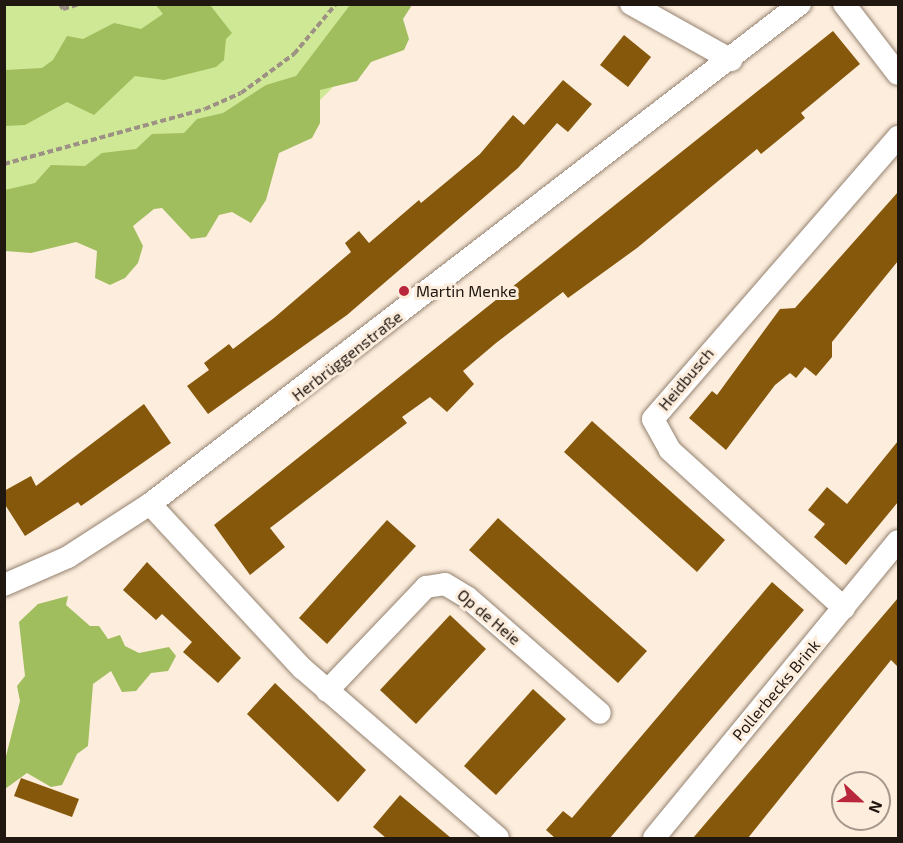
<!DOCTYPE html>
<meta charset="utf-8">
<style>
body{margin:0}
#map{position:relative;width:903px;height:843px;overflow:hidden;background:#fdeddd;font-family:"Exo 2",sans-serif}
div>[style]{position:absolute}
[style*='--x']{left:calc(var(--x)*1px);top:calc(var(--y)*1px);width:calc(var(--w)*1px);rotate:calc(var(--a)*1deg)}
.green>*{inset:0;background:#cee896}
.forest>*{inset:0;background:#a1be5e}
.building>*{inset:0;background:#86580b}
.path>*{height:4px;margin-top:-2px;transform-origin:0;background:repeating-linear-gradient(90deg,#9d9084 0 6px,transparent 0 9px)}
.roads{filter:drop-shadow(0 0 2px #948270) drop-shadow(0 0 2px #948270)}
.minor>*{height:22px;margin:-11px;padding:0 11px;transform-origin:11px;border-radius:11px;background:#fff}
.dots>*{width:16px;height:16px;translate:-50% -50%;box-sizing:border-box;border:3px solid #fdeddd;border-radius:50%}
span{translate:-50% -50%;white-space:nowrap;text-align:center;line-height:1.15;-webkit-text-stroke:6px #fdeddd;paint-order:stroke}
.poi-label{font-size:16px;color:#1f1710}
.left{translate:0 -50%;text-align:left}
.street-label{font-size:16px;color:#1f1710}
.frame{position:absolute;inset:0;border:6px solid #1f1710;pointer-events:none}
.north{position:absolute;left:831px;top:771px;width:60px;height:60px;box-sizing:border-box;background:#fdeddd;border:2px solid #a4978b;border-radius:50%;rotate:112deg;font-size:16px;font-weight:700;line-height:24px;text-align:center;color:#1f1710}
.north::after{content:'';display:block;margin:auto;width:21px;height:27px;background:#b8273b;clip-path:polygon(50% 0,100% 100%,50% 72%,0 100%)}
</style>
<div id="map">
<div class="green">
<div style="clip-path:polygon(5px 5px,399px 5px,344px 76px,249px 172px,5px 204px)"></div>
</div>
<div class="forest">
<div style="clip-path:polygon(156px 5px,210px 5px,232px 33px,226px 39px,224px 60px,216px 67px,164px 80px,135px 76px,94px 115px,67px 102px,25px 125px,5px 126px,5px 70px,42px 68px,53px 60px,67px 36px,83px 39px,114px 23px,141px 29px,163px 14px)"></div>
<div style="clip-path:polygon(350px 5px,412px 5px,403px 19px,409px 39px,404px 50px,371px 62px,357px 81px,320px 90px,320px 123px,312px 138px,279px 153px,266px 200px,251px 223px,232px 212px,219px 215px,206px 237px,191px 239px,162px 208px,154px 209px,133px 226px,143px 246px,138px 263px,125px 278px,110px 285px,95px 278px,97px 251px,76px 242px,31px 253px,5px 251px,5px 190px,35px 183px,51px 165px,85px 166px,102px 153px,136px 149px,152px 134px,184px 133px,197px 119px,223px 113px,266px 85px,296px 76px)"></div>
<div style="clip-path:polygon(68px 596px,66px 605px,90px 626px,99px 626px,108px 639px,120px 635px,125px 646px,139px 653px,169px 647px,176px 656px,168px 671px,151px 673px,136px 691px,122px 692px,111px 671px,93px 684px,88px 746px,77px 754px,62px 785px,51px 787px,27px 773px,5px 789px,5px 760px,20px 701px,17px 686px,25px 676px,19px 622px,38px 604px)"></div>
</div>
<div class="building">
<div style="clip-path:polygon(833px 31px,860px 64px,801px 113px,805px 118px,761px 154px,757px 149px,637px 248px,568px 298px,563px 292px,496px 343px,463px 371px,474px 384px,447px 412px,430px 397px,402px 417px,407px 423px,270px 528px,285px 547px,250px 575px,214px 525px)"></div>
<div style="clip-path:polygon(624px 35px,651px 57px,628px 87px,600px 65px)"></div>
<div style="clip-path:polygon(563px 80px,592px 104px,568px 132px,557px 123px,518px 168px,347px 315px,208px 414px,187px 386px,209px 370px,204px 363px,229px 344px,233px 349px,274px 318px,351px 252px,345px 243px,359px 231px,369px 243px,419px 200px,421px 203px,480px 154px,513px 115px,524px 125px)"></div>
<div style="clip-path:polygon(898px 192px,898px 261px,832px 342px,832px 357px,816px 376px,805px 367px,796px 378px,790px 373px,775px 385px,726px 450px,689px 418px,712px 391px,717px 395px,780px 309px,795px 308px)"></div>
<div style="clip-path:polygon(144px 404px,171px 443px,81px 506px,78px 502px,25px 536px,4px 503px,4px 491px,31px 476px,36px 486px)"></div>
<div style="clip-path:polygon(592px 421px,725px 540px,697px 572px,564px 452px)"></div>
<div style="clip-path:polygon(898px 441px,898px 502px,846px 565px,814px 537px,825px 524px,808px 510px,827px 487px,847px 504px)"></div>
<div style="clip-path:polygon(498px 518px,647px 651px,618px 683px,469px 550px)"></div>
<div style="clip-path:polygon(387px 520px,416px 546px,327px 644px,299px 618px)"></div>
<div style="clip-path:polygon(147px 562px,241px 658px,218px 683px,183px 652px,192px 642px,162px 614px,156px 620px,123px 590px)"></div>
<div style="clip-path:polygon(772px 582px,804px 610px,610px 838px,555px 838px,546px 830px,563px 811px,572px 818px)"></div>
<div style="clip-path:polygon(898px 598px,898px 667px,891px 660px,748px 838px,693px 838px)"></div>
<div style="clip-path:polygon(450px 615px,486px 649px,416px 724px,380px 690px)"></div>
<div style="clip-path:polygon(275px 683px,366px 770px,338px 802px,247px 714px)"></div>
<div style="clip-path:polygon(533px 689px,566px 719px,496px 795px,464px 766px)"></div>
<div style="clip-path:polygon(21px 778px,79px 799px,72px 817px,14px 796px)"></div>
<div style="clip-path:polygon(400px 795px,451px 838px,386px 838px,373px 827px)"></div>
</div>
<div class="path">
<div style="--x:60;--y:4;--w:6;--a:59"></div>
<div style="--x:63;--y:9;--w:17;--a:-17"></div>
<div style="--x:4;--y:164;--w:208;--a:-15.3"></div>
<div style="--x:205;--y:109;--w:39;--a:-24"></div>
<div style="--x:241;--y:93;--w:66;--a:-36.3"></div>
<div style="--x:294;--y:54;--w:65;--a:-50"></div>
</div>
<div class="roads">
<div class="minor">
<div style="--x:631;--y:4;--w:115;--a:29.2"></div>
<div style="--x:844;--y:4;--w:88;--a:52.4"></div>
<div style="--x:150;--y:504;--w:224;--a:47.2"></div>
<div style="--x:302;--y:668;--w:259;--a:40.9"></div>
<div style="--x:4;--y:585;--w:70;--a:-23.6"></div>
<div style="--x:68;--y:557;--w:98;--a:-32.9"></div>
<div style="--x:150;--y:504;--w:820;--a:-37.57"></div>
<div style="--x:844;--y:608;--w:235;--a:-137.8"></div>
<div style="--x:670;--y:450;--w:35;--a:-119"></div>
<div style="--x:653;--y:419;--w:374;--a:-49"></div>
<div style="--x:327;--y:691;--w:144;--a:-46.4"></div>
<div style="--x:426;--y:587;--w:19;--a:-9"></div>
<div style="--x:445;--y:584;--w:26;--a:31"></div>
<div style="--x:467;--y:597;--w:176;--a:41.1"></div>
<div style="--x:654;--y:838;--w:384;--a:-50.6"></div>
</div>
</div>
<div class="dots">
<div style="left:404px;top:291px;background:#b8273b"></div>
</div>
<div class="poi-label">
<span class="left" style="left:416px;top:291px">Martin Menke</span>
</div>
<div class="street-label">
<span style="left:347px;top:356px;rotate:-38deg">Herbrüggenstraße</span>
<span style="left:686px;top:379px;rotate:-50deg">Heidbusch</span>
<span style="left:489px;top:617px;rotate:40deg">Op de Heie</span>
<span style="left:776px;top:690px;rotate:-50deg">Pollerbecks Brink</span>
</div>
<div class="frame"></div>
<div class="north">N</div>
</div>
